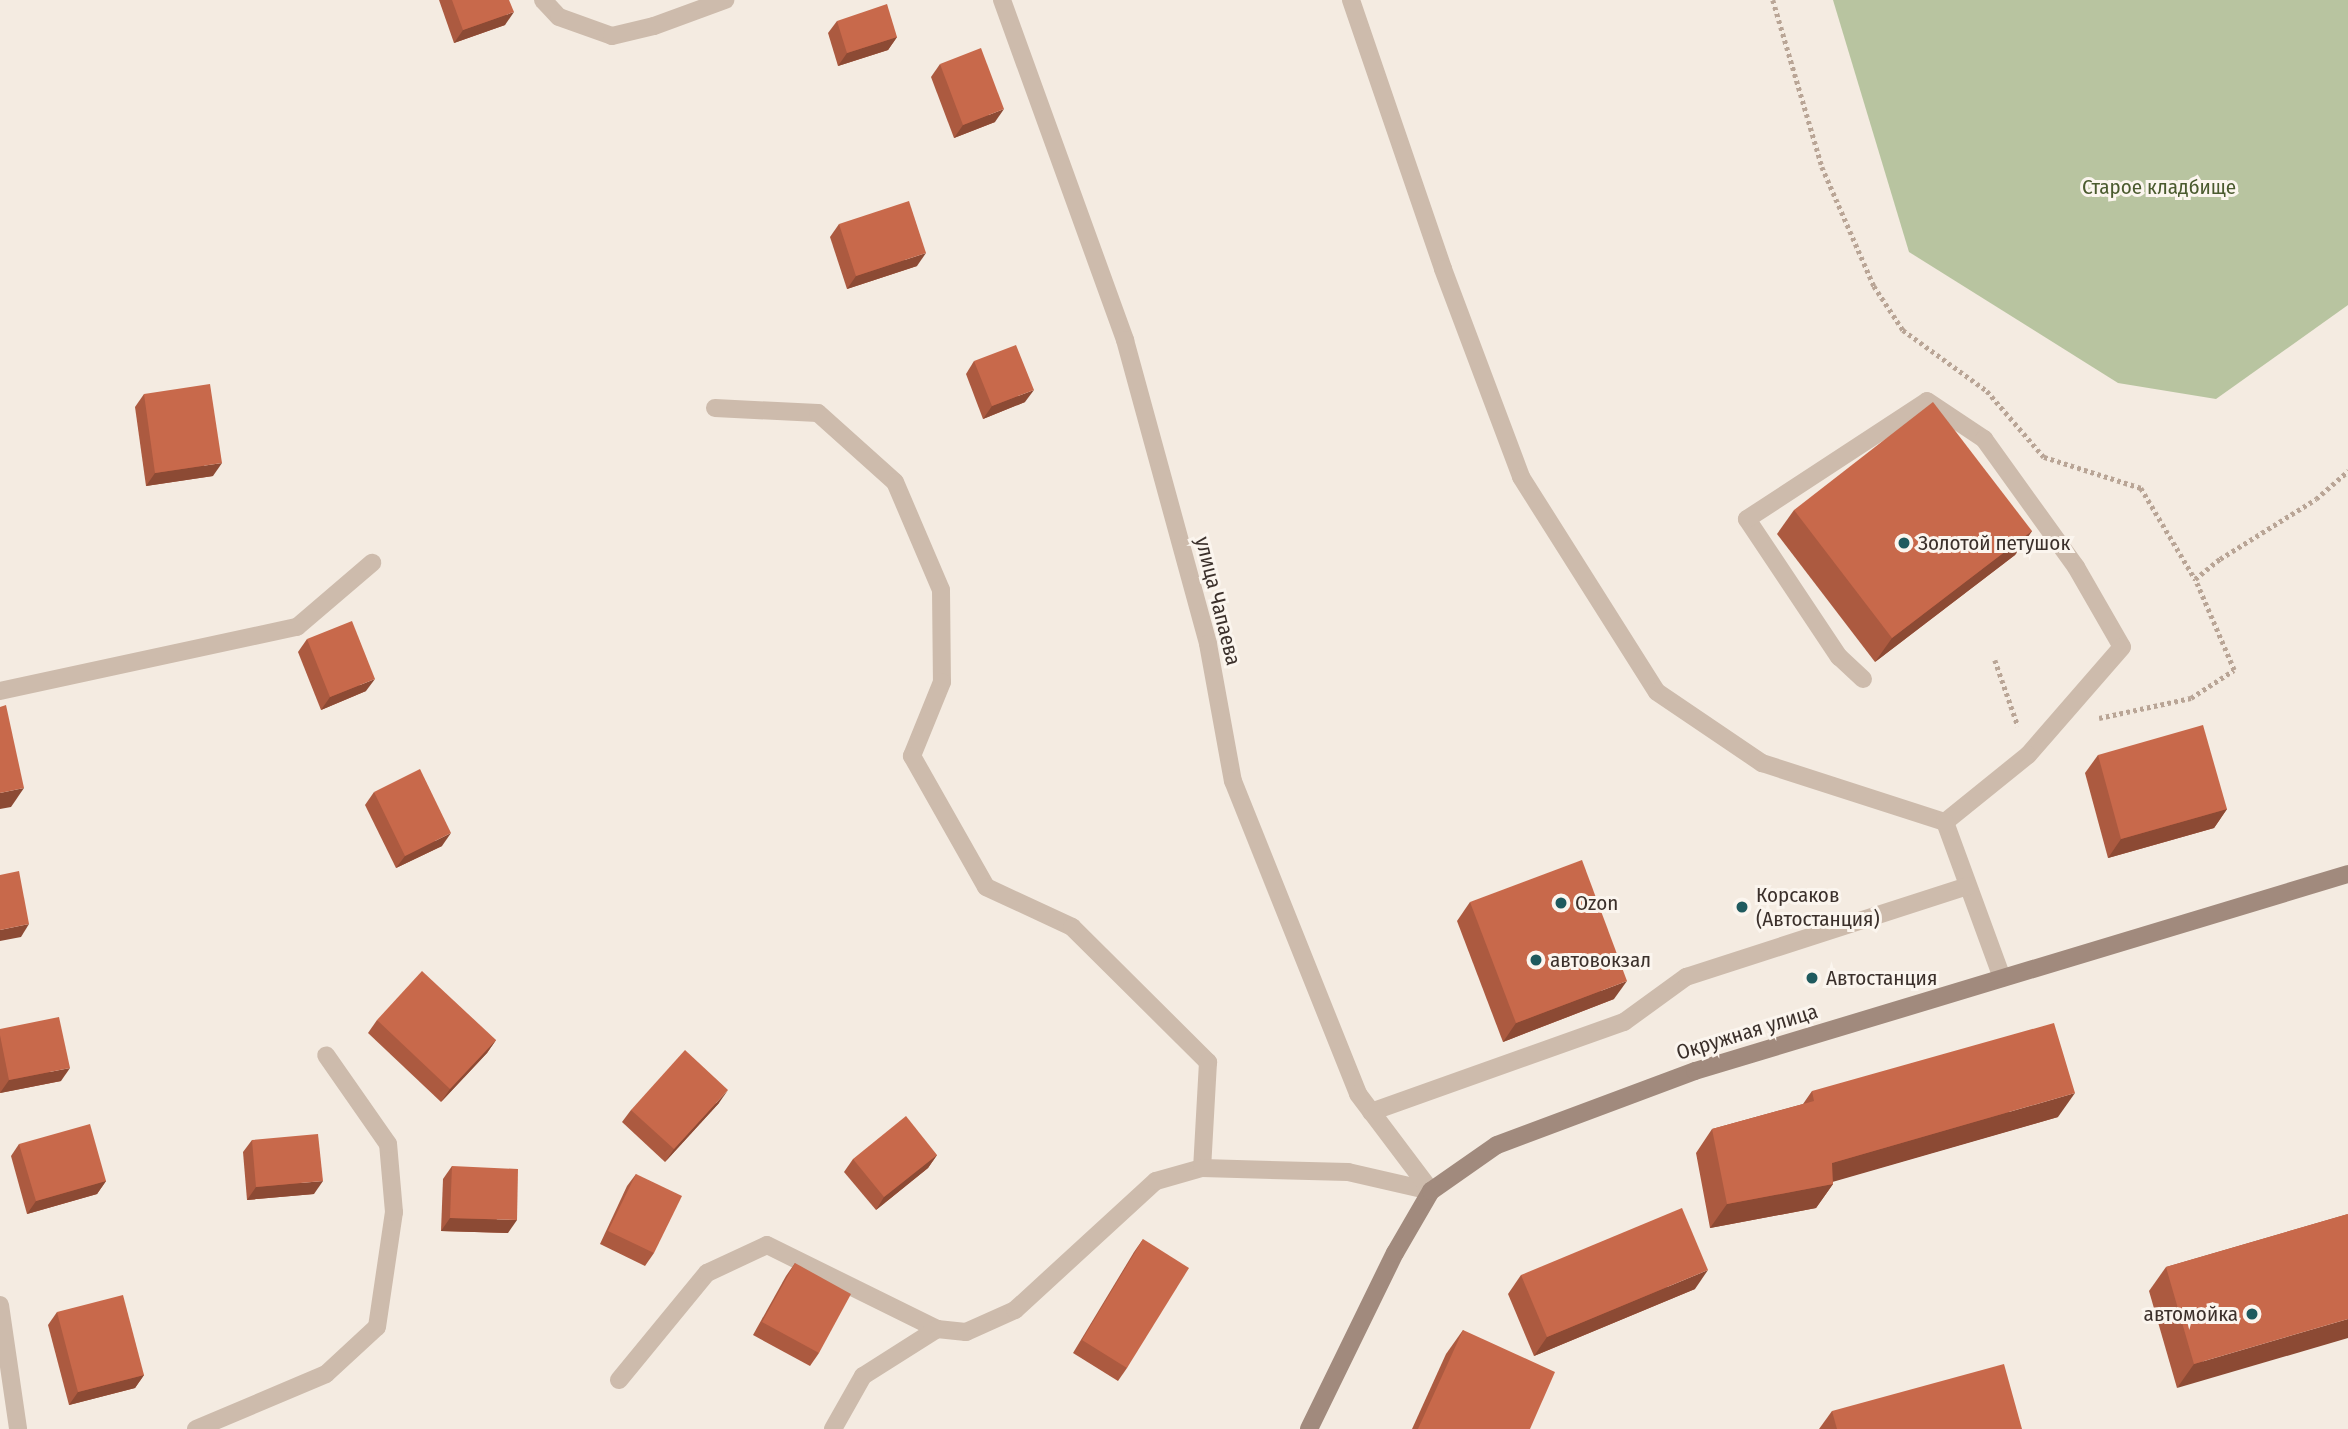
<!DOCTYPE html>
<meta charset="utf-8">
<style>
body{margin:0}
#map{position:relative;width:2348px;height:1429px;overflow:hidden;background:#f4ebe1;font-family:"Fira Sans Condensed",sans-serif}
div>[style]{position:absolute}
[style*='--x']{left:calc(var(--x)*1px);top:calc(var(--y)*1px);width:calc(var(--w)*1px);rotate:calc(var(--a)*1deg)}
.green>*{inset:0;background:#b8c4a0}
.path>*{height:4.5px;margin-top:-2.25px;transform-origin:0;background:repeating-linear-gradient(90deg,#b9a596 0 3.5px,transparent 0 7px)}
.service>*{height:18px;margin:-9px;padding:0 9px;transform-origin:9px;border-radius:9px;background:#cdbbac}
.minor>*{height:18px;margin:-9px;padding:0 9px;transform-origin:9px;border-radius:9px;background:#cdbbac}
.secondary>*{height:18px;margin:-9px;padding:0 9px;transform-origin:9px;border-radius:9px;background:#a18a7d}
.wall>*{inset:0;background:#ac5a40}
.shaded-wall>*{inset:0;background:#8c4a34}
.building>*{inset:0;background:#c8694b}
.dots>*{width:19px;height:19px;translate:-50% -50%;box-sizing:border-box;border:4px solid #fbf5ee;border-radius:50%}
span{translate:-50% -50%;white-space:nowrap;text-align:center;line-height:1.15;-webkit-text-stroke:6px #fbf5ee;paint-order:stroke}
.park-label{font-size:21px;color:#4a5a2e}
.poi-label{font-size:21px;color:#3b302b}
.left{translate:0 -50%;text-align:left}
.right{translate:-100% -50%;text-align:right}
.street-label{font-size:21px;color:#3b302b}
</style>
<div id="map">
<div class="green">
<div style="clip-path:polygon(1833px 0,2348px 0,2348px 305px,2216px 399px,2118px 383px,1909px 252px)"></div>
</div>
<div class="path">
<div style="--x:1773;--y:0;--w:174;--a:73.6"></div>
<div style="--x:1822;--y:167;--w:130;--a:66.4"></div>
<div style="--x:1874;--y:286;--w:53;--a:56.6"></div>
<div style="--x:1903;--y:330;--w:104;--a:36"></div>
<div style="--x:1987;--y:391;--w:87;--a:49.2"></div>
<div style="--x:2044;--y:457;--w:102;--a:17.7"></div>
<div style="--x:2141;--y:488;--w:106;--a:59.3"></div>
<div style="--x:1995;--y:660;--w:70;--a:70.8"></div>
<div style="--x:2099;--y:718;--w:94;--a:-12.3"></div>
<div style="--x:2191;--y:698;--w:51;--a:-33.1"></div>
<div style="--x:2234;--y:670;--w:99;--a:-113.2"></div>
<div style="--x:2195;--y:579;--w:32;--a:-39"></div>
<div style="--x:2220;--y:559;--w:113;--a:-32"></div>
<div style="--x:2316;--y:499;--w:43;--a:-41.2"></div>
</div>
<div class="service">
<div style="--x:543;--y:0;--w:23;--a:47"></div>
<div style="--x:559;--y:17;--w:56;--a:19.7"></div>
<div style="--x:612;--y:36;--w:43;--a:-13.4"></div>
<div style="--x:654;--y:26;--w:76;--a:-20.1"></div>
<div style="--x:1351;--y:0;--w:284;--a:71.1"></div>
<div style="--x:1443;--y:269;--w:222;--a:69.4"></div>
<div style="--x:1521;--y:477;--w:254;--a:57.7"></div>
<div style="--x:1657;--y:692;--w:127;--a:34.1"></div>
<div style="--x:1762;--y:763;--w:192;--a:17.9"></div>
<div style="--x:715;--y:408;--w:103;--a:2.8"></div>
<div style="--x:818;--y:413;--w:103;--a:41.9"></div>
<div style="--x:895;--y:482;--w:117;--a:66.9"></div>
<div style="--x:941;--y:590;--w:92;--a:89.4"></div>
<div style="--x:942;--y:682;--w:80;--a:112.1"></div>
<div style="--x:912;--y:756;--w:150;--a:60.5"></div>
<div style="--x:986;--y:887;--w:95;--a:24.9"></div>
<div style="--x:1072;--y:927;--w:192;--a:44.8"></div>
<div style="--x:1208;--y:1062;--w:106;--a:93.2"></div>
<div style="--x:1863;--y:679;--w:33;--a:-137"></div>
<div style="--x:1839;--y:657;--w:166;--a:-123.7"></div>
<div style="--x:1747;--y:519;--w:215;--a:-33.2"></div>
<div style="--x:1927;--y:401;--w:69;--a:33.7"></div>
<div style="--x:1984;--y:439;--w:158;--a:54.3"></div>
<div style="--x:2076;--y:567;--w:92;--a:60.1"></div>
<div style="--x:2122;--y:647;--w:143;--a:131"></div>
<div style="--x:2028;--y:755;--w:107;--a:141.1"></div>
<div style="--x:1945;--y:822;--w:166;--a:69.9"></div>
<div style="--x:0;--y:691;--w:304;--a:-12.2"></div>
<div style="--x:297;--y:627;--w:99;--a:-40.5"></div>
<div style="--x:1371;--y:1112;--w:269;--a:-19.6"></div>
<div style="--x:1624;--y:1022;--w:77;--a:-36"></div>
<div style="--x:1686;--y:977;--w:296;--a:-17.9"></div>
<div style="--x:619;--y:1380;--w:139;--a:-50.6"></div>
<div style="--x:707;--y:1273;--w:66;--a:-25"></div>
<div style="--x:767;--y:1245;--w:190;--a:26.3"></div>
<div style="--x:937;--y:1329;--w:29;--a:6"></div>
<div style="--x:966;--y:1332;--w:54;--a:-24.2"></div>
<div style="--x:1015;--y:1310;--w:191;--a:-42.5"></div>
<div style="--x:1156;--y:1181;--w:48;--a:-15.8"></div>
<div style="--x:1202;--y:1168;--w:146;--a:1.6"></div>
<div style="--x:1348;--y:1172;--w:85;--a:12.9"></div>
<div style="--x:196;--y:1429;--w:141;--a:-22.9"></div>
<div style="--x:326;--y:1374;--w:69;--a:-42.7"></div>
<div style="--x:377;--y:1327;--w:116;--a:-81.6"></div>
<div style="--x:394;--y:1212;--w:68;--a:-95"></div>
<div style="--x:388;--y:1144;--w:108;--a:-124.9"></div>
<div style="--x:833;--y:1429;--w:61;--a:-60.5"></div>
<div style="--x:863;--y:1376;--w:88;--a:-32.4"></div>
</div>
<div class="minor">
<div style="--x:1002;--y:0;--w:362;--a:70.1"></div>
<div style="--x:1125;--y:340;--w:315;--a:74.7"></div>
<div style="--x:1208;--y:644;--w:139;--a:79.7"></div>
<div style="--x:1233;--y:781;--w:337;--a:68.2"></div>
<div style="--x:1358;--y:1094;--w:121;--a:53"></div>
<div style="--x:0;--y:1305;--w:125;--a:81.7"></div>
</div>
<div class="secondary">
<div style="--x:1309;--y:1429;--w:196;--a:-64"></div>
<div style="--x:1395;--y:1253;--w:72;--a:-59.9"></div>
<div style="--x:1431;--y:1191;--w:80;--a:-34.9"></div>
<div style="--x:1497;--y:1145;--w:211;--a:-20.5"></div>
<div style="--x:1695;--y:1071;--w:682;--a:-16.79"></div>
</div>
<div class="wall">
<div style="clip-path:polygon(439px 0,509px 0,505px 25px,454px 43px)"></div>
<div style="clip-path:polygon(837px 21px,897px 37px,888px 50px,838px 66px,828px 33px)"></div>
<div style="clip-path:polygon(940px 64px,995px 122px,954px 138px,931px 77px)"></div>
<div style="clip-path:polygon(839px 224px,917px 266px,847px 289px,830px 237px)"></div>
<div style="clip-path:polygon(974px 361px,1025px 402px,983px 419px,966px 374px)"></div>
<div style="clip-path:polygon(144px 394px,213px 476px,146px 486px,135px 407px)"></div>
<div style="clip-path:polygon(1794px 510px,2032px 531px,2015px 555px,1875px 662px,1777px 534px)"></div>
<div style="clip-path:polygon(307px 639px,366px 691px,321px 710px,298px 652px)"></div>
<div style="clip-path:polygon(2098px 755px,2227px 809px,2214px 828px,2108px 858px,2085px 773px)"></div>
<div style="clip-path:polygon(374px 792px,442px 846px,396px 868px,365px 805px)"></div>
<div style="clip-path:polygon(1470px 902px,1614px 999px,1503px 1042px,1457px 921px)"></div>
<div style="clip-path:polygon(377px 1020px,496px 1040px,487px 1053px,441px 1102px,368px 1033px)"></div>
<div style="clip-path:polygon(0 1029px,61px 1081px,0 1093px)"></div>
<div style="clip-path:polygon(1812px 1091px,2058px 1117px,1833px 1181px,1833px 1184px,1816px 1208px,1710px 1228px,1696px 1153px,1712px 1129px,1803px 1104px)"></div>
<div style="clip-path:polygon(719px 1103px,665px 1162px,622px 1122px,631px 1110px)"></div>
<div style="clip-path:polygon(252px 1140px,314px 1194px,247px 1200px,243px 1152px)"></div>
<div style="clip-path:polygon(19px 1144px,106px 1181px,97px 1194px,27px 1214px,11px 1156px)"></div>
<div style="clip-path:polygon(937px 1155px,928px 1168px,876px 1210px,844px 1172px,853px 1159px)"></div>
<div style="clip-path:polygon(452px 1166px,508px 1233px,441px 1231px,443px 1179px)"></div>
<div style="clip-path:polygon(636px 1174px,654px 1253px,645px 1266px,600px 1244px,627px 1186px)"></div>
<div style="clip-path:polygon(2348px 1214px,2177px 1388px,2149px 1291px,2166px 1267px)"></div>
<div style="clip-path:polygon(1143px 1239px,1127px 1368px,1118px 1381px,1073px 1353px,1134px 1252px)"></div>
<div style="clip-path:polygon(795px 1263px,819px 1353px,810px 1366px,753px 1335px,786px 1276px)"></div>
<div style="clip-path:polygon(1521px 1275px,1695px 1289px,1534px 1356px,1508px 1294px)"></div>
<div style="clip-path:polygon(57px 1312px,144px 1375px,135px 1388px,69px 1405px,48px 1325px)"></div>
<div style="clip-path:polygon(1463px 1330px,1530px 1429px,1412px 1429px,1446px 1354px)"></div>
<div style="clip-path:polygon(1832px 1411px,2022px 1429px,1819px 1429px)"></div>
</div>
<div class="shaded-wall">
<div style="clip-path:polygon(514px 12px,505px 25px,454px 43px,463px 30px)"></div>
<div style="clip-path:polygon(897px 37px,888px 50px,838px 66px,847px 53px)"></div>
<div style="clip-path:polygon(1004px 109px,995px 122px,954px 138px,963px 125px)"></div>
<div style="clip-path:polygon(926px 253px,917px 266px,847px 289px,856px 276px)"></div>
<div style="clip-path:polygon(1034px 390px,1025px 402px,983px 419px,992px 406px)"></div>
<div style="clip-path:polygon(222px 463px,213px 476px,146px 486px,155px 473px)"></div>
<div style="clip-path:polygon(2032px 531px,2015px 555px,1875px 662px,1892px 638px)"></div>
<div style="clip-path:polygon(375px 679px,366px 691px,321px 710px,330px 697px)"></div>
<div style="clip-path:polygon(24px 788px,11px 807px,0 809px,0 793px)"></div>
<div style="clip-path:polygon(2227px 809px,2214px 828px,2108px 858px,2121px 839px)"></div>
<div style="clip-path:polygon(451px 833px,442px 846px,396px 868px,405px 856px)"></div>
<div style="clip-path:polygon(29px 924px,21px 937px,0 941px,0 930px)"></div>
<div style="clip-path:polygon(1627px 981px,1614px 999px,1503px 1042px,1516px 1023px)"></div>
<div style="clip-path:polygon(496px 1040px,487px 1053px,441px 1102px,450px 1089px)"></div>
<div style="clip-path:polygon(70px 1068px,61px 1081px,0 1093px,9px 1080px)"></div>
<div style="clip-path:polygon(728px 1090px,719px 1103px,665px 1162px,674px 1149px)"></div>
<div style="clip-path:polygon(2075px 1093px,2058px 1117px,1815px 1187px,1832px 1163px)"></div>
<div style="clip-path:polygon(937px 1155px,928px 1168px,876px 1210px,884px 1197px)"></div>
<div style="clip-path:polygon(106px 1181px,97px 1194px,27px 1214px,36px 1201px)"></div>
<div style="clip-path:polygon(323px 1181px,314px 1194px,247px 1200px,256px 1187px)"></div>
<div style="clip-path:polygon(1833px 1184px,1816px 1208px,1710px 1228px,1727px 1204px)"></div>
<div style="clip-path:polygon(450px 1218px,517px 1220px,508px 1233px,441px 1231px)"></div>
<div style="clip-path:polygon(1708px 1270px,1695px 1289px,1534px 1356px,1547px 1337px)"></div>
<div style="clip-path:polygon(2348px 1319px,2348px 1338px,2177px 1388px,2194px 1364px)"></div>
<div style="clip-path:polygon(144px 1375px,135px 1388px,69px 1405px,78px 1392px)"></div>
</div>
<div class="building">
<div style="clip-path:polygon(452px 0,509px 0,514px 12px,463px 30px)"></div>
<div style="clip-path:polygon(887px 4px,897px 37px,847px 53px,837px 21px)"></div>
<div style="clip-path:polygon(981px 48px,1004px 109px,963px 125px,940px 64px)"></div>
<div style="clip-path:polygon(909px 201px,926px 253px,856px 276px,839px 224px)"></div>
<div style="clip-path:polygon(1016px 345px,1034px 390px,992px 406px,974px 361px)"></div>
<div style="clip-path:polygon(210px 384px,222px 463px,155px 473px,144px 394px)"></div>
<div style="clip-path:polygon(1933px 402px,2032px 531px,1892px 638px,1794px 510px)"></div>
<div style="clip-path:polygon(352px 621px,375px 679px,330px 697px,307px 639px)"></div>
<div style="clip-path:polygon(6px 705px,24px 788px,0 793px,0 707px)"></div>
<div style="clip-path:polygon(2203px 725px,2227px 809px,2121px 839px,2098px 755px)"></div>
<div style="clip-path:polygon(420px 769px,451px 833px,405px 856px,374px 792px)"></div>
<div style="clip-path:polygon(1582px 860px,1627px 981px,1516px 1023px,1470px 902px)"></div>
<div style="clip-path:polygon(19px 871px,29px 924px,0 930px,0 875px)"></div>
<div style="clip-path:polygon(422px 971px,496px 1040px,450px 1089px,377px 1020px)"></div>
<div style="clip-path:polygon(59px 1017px,70px 1068px,9px 1080px,0 1035px,0 1029px)"></div>
<div style="clip-path:polygon(2054px 1023px,2075px 1093px,1832px 1163px,1833px 1184px,1727px 1204px,1712px 1129px,1814px 1101px,1812px 1091px)"></div>
<div style="clip-path:polygon(685px 1050px,728px 1090px,674px 1149px,631px 1110px)"></div>
<div style="clip-path:polygon(906px 1116px,937px 1155px,884px 1197px,853px 1159px)"></div>
<div style="clip-path:polygon(90px 1124px,106px 1181px,36px 1201px,19px 1144px)"></div>
<div style="clip-path:polygon(318px 1134px,323px 1181px,256px 1187px,252px 1140px)"></div>
<div style="clip-path:polygon(452px 1166px,518px 1169px,517px 1220px,450px 1218px)"></div>
<div style="clip-path:polygon(636px 1174px,682px 1196px,654px 1253px,608px 1231px)"></div>
<div style="clip-path:polygon(1682px 1208px,1708px 1270px,1547px 1337px,1521px 1275px)"></div>
<div style="clip-path:polygon(2348px 1214px,2348px 1319px,2194px 1364px,2166px 1267px)"></div>
<div style="clip-path:polygon(1143px 1239px,1189px 1268px,1127px 1368px,1082px 1340px)"></div>
<div style="clip-path:polygon(795px 1263px,851px 1294px,819px 1353px,762px 1322px)"></div>
<div style="clip-path:polygon(123px 1295px,144px 1375px,78px 1392px,57px 1312px)"></div>
<div style="clip-path:polygon(1463px 1330px,1555px 1372px,1530px 1429px,1418px 1429px)"></div>
<div style="clip-path:polygon(2004px 1364px,2022px 1429px,1837px 1429px,1832px 1411px)"></div>
</div>
<div class="dots">
<div style="left:1904px;top:543px;background:#1f5a5e"></div>
<div style="left:1561px;top:903px;background:#1f5a5e"></div>
<div style="left:1742px;top:907px;background:#1f5a5e"></div>
<div style="left:1536px;top:960px;background:#1f5a5e"></div>
<div style="left:1812px;top:978px;background:#1f5a5e"></div>
<div style="left:2252px;top:1314px;background:#1f5a5e"></div>
</div>
<div class="park-label">
<span style="left:2159px;top:187px">Старое кладбище</span>
</div>
<div class="poi-label">
<span class="left" style="left:1918px;top:543px">Золотой петушок</span>
<span class="left" style="left:1756px;top:907px">Корсаков<br>(Автостанция)</span>
<span class="left" style="left:1575px;top:903px">Ozon</span>
<span class="left" style="left:1550px;top:960px">автовокзал</span>
<span class="left" style="left:1826px;top:978px">Автостанция</span>
<span class="right" style="left:2238px;top:1314px">автомойка</span>
</div>
<div class="street-label">
<span style="left:1218px;top:601px;rotate:76deg">улица Чапаева</span>
<span style="left:1747px;top:1032px;rotate:-17deg">Окружная улица</span>
</div>
</div>
